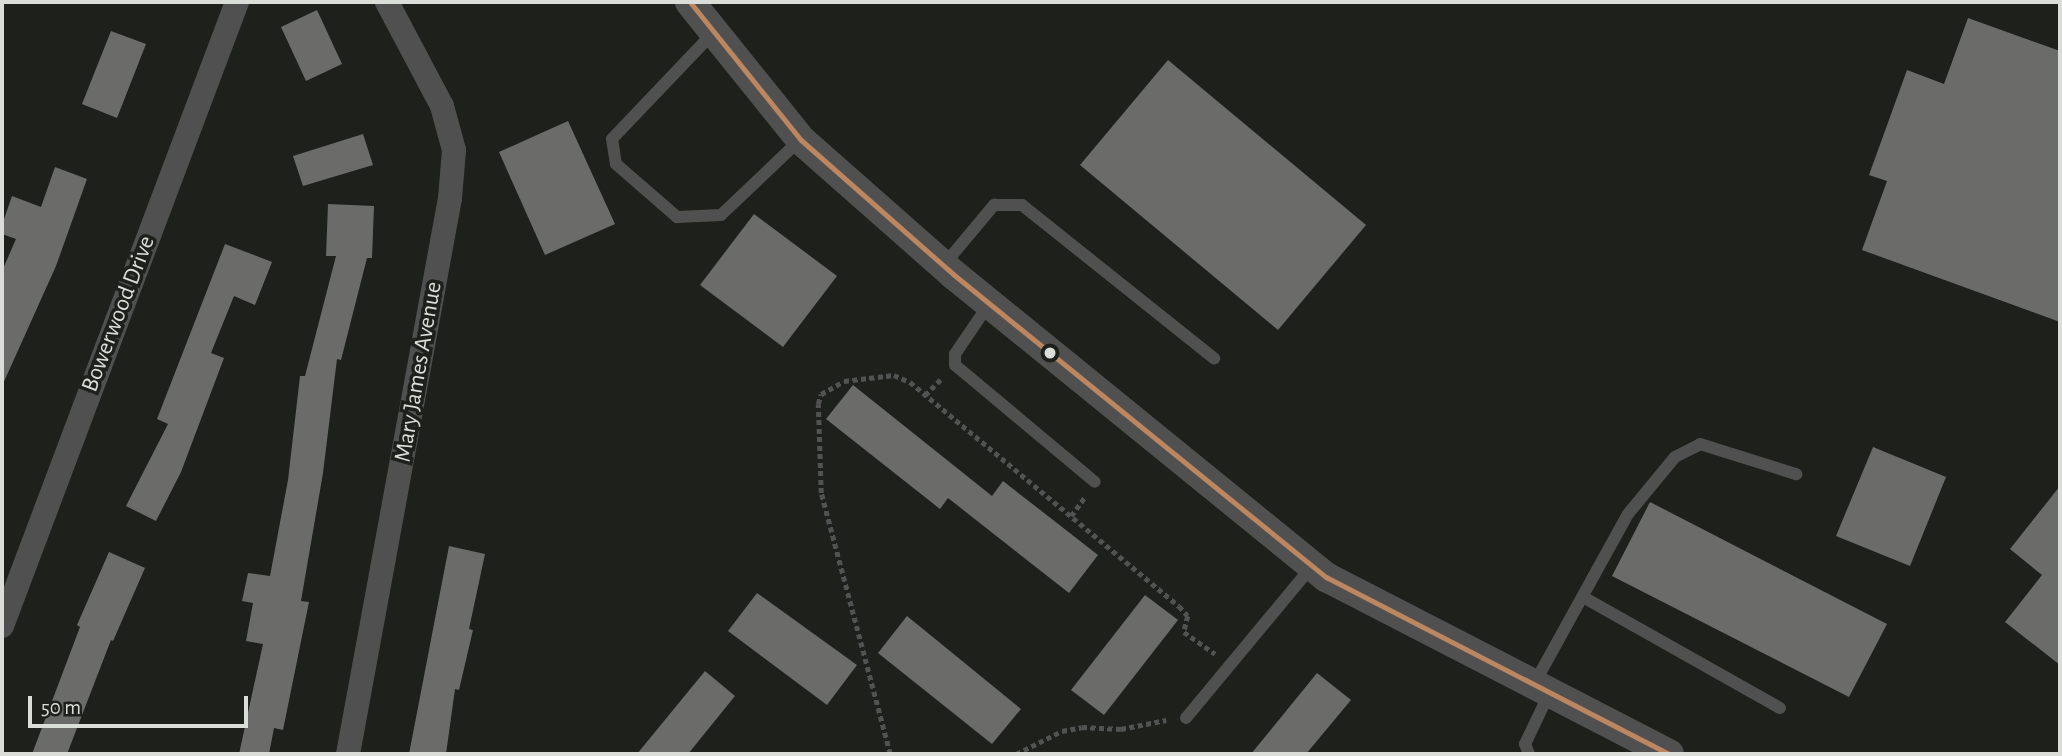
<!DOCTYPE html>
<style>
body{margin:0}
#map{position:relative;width:2062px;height:756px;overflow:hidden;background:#1e201c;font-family:"Alegreya Sans",sans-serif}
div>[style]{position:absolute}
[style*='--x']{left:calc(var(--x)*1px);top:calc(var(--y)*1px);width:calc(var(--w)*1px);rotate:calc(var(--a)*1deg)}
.building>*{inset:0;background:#6b6c69}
.path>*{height:4.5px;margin-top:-2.25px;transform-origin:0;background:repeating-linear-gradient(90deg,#535252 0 5px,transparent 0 8.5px)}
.service>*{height:12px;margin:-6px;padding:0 6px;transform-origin:6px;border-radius:6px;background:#505050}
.minor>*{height:24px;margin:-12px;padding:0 12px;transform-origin:12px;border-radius:12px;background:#505050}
.tertiary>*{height:30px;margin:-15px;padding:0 15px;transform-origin:15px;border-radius:15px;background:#505050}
.bus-1>*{height:5px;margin:-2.5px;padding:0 2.5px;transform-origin:2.5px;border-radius:2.5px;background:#bb8660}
.dots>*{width:19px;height:19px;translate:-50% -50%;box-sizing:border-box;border:4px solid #1e211b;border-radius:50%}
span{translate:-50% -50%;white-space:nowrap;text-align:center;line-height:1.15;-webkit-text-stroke:7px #1e211b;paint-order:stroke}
.street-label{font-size:24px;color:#dbddd9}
.frame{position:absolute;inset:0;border:4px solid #dbddd9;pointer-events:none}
.scale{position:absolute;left:28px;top:696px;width:220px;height:32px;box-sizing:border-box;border:4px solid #dbddd9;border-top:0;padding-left:9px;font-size:21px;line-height:24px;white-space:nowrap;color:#dbddd9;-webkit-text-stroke:5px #1e211b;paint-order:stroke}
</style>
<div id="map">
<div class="building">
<div style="clip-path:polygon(317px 10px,342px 64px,306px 81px,281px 27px)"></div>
<div style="clip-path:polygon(1968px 18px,2060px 51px,2060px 322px,1862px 250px,1887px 181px,1869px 175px,1907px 70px,1944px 84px)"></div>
<div style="clip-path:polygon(111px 31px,146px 44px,117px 118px,82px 104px)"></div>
<div style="clip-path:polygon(1168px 60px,1366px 225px,1278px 330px,1080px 165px)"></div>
<div style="clip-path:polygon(568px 121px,615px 224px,545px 255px,499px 152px)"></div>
<div style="clip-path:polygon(363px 134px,373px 165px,303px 186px,293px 156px)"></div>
<div style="clip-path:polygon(55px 167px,87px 179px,56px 266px,2px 386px,2px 271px,16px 239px,2px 234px,2px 225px,12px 196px,41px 207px)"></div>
<div style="clip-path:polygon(328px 204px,374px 206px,372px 258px,367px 258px,341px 360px,337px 359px,323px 473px,301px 601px,309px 602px,283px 730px,274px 728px,269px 754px,239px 754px,263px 644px,246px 641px,253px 603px,242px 601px,248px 573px,270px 576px,288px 480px,300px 376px,305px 376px,336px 256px,326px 256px)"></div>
<div style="clip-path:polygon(754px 214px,837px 276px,783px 347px,700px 285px)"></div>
<div style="clip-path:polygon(225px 244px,272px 262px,255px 305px,234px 296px,211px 353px,224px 358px,181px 472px,156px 521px,126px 506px,168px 424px,157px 419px)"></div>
<div style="clip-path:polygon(853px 385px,992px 496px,1003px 481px,1098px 555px,1069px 593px,948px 498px,940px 509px,826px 419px)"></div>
<div style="clip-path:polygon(1873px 447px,1946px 477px,1910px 566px,1836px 536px)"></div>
<div style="clip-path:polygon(2060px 486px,2060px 665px,2005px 622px,2042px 575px,2010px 549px)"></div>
<div style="clip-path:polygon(1650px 502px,1887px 624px,1849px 697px,1612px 576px)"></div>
<div style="clip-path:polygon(449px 546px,485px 554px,469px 629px,473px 630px,459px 690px,455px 689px,446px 754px,409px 754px)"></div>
<div style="clip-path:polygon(109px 552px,145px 568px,113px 641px,111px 640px,67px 754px,32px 754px,80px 627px,77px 625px)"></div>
<div style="clip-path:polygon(757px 593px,857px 665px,827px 705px,728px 631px)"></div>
<div style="clip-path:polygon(1145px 595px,1178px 620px,1104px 715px,1071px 690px)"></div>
<div style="clip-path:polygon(907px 616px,1021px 709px,992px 744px,878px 653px)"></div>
<div style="clip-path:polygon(705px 671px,735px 696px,688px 754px,637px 754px)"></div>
<div style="clip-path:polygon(1317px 673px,1351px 700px,1306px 754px,1251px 754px)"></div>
</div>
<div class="path">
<div style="--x:925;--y:395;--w:24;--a:-45"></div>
<div style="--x:1071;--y:516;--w:24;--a:-54"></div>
<div style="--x:890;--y:754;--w:270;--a:-104.8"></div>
<div style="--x:821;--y:493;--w:89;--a:-91.9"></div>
<div style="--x:818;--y:404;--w:10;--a:-73"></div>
<div style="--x:821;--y:394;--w:26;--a:-29"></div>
<div style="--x:844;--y:381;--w:50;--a:-6.8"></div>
<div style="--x:894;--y:375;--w:17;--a:24"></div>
<div style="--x:910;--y:382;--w:350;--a:39.8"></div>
<div style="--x:1179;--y:606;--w:13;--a:48"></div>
<div style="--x:1188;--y:616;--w:16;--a:104"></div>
<div style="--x:1184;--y:632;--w:38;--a:35"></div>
<div style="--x:1016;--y:754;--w:51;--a:-26.6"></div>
<div style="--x:1062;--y:731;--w:20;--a:-11"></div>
<div style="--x:1082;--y:727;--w:39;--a:3"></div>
<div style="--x:1121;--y:729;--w:46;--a:-11.3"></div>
</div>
<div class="service">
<div style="--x:713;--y:33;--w:146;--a:133.6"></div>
<div style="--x:612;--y:139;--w:25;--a:81"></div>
<div style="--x:616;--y:164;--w:81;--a:41"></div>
<div style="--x:677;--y:217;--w:44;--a:-2.6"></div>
<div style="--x:721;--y:215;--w:109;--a:-43.5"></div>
<div style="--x:943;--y:266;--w:80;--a:-50.1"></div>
<div style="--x:994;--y:205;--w:28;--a:0"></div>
<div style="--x:1022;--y:205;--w:246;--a:38.6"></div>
<div style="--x:989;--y:304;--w:60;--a:124.2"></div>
<div style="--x:955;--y:354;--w:11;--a:90"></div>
<div style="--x:955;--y:365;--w:182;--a:39.9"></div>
<div style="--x:1583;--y:597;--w:226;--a:29.4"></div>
<div style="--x:1533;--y:686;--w:196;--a:-61.1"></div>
<div style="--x:1628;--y:514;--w:74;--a:-50.5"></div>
<div style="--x:1675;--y:457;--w:28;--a:-27"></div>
<div style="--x:1700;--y:444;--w:101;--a:17.4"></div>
<div style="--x:1186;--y:718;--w:197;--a:-50.3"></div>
<div style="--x:1529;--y:754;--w:11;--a:-112"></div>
<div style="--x:1525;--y:744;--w:55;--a:-64.4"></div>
</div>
<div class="minor">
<div style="--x:2;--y:626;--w:667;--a:-69.36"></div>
<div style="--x:348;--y:754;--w:565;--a:-79.6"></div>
<div style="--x:450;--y:198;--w:48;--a:-85.2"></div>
<div style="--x:454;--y:150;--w:46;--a:-105.3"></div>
<div style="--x:442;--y:106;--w:118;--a:-117.9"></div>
</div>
<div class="tertiary">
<div style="--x:690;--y:2;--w:177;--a:51.2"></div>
<div style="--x:801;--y:140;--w:203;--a:41.4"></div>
<div style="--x:953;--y:274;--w:481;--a:39.1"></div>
<div style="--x:1326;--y:577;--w:386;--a:27.3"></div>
</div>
<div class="bus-1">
<div style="--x:690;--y:2;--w:177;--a:51.2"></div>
<div style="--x:801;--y:140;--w:203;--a:41.4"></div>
<div style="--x:953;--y:274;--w:481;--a:39.1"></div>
<div style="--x:1326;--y:577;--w:386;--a:27.3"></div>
</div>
<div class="dots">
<div style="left:1050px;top:353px;background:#dbddd9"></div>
</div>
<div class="street-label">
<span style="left:119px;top:314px;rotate:-69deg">Bowerwood Drive</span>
<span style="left:419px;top:372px;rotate:-80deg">Mary James Avenue</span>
</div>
<div class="frame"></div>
<div class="scale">50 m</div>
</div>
